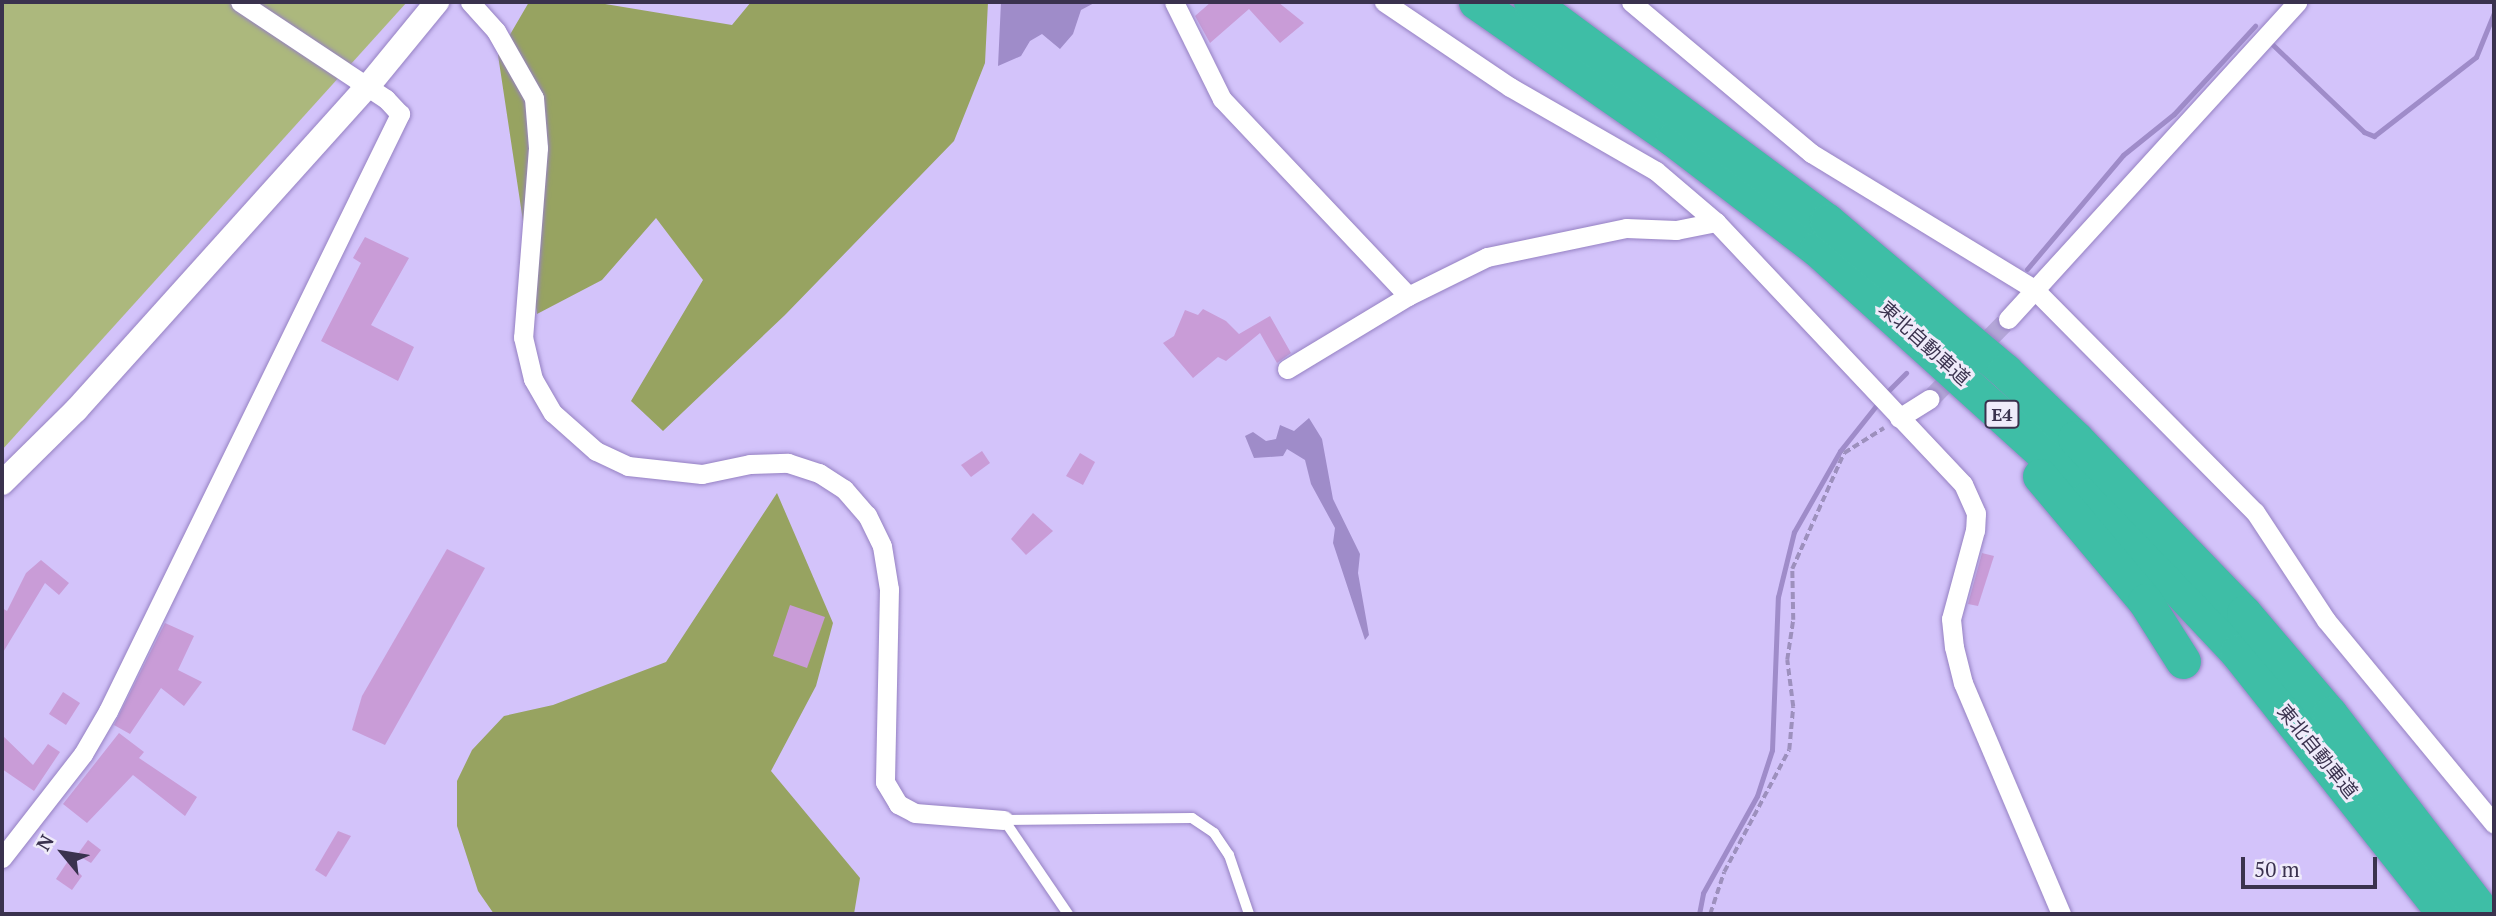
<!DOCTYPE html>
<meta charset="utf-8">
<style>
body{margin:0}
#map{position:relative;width:2496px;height:916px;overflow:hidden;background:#d3c3fa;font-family:"PT Serif","Noto Sans JP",serif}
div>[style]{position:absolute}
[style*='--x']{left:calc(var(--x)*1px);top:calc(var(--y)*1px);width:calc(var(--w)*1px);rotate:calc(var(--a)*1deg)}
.green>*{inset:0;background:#acb87d}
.forest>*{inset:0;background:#97a361}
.water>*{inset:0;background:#9f8cc9}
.stream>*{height:5px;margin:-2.5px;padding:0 2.5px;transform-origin:2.5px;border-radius:2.5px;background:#9f8cc9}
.building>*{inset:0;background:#c99cd7}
.minor-tunnel>*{height:19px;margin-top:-9.5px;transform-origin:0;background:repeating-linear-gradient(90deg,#b4a6d8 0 19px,transparent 0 29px)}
.path>*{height:3.5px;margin-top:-1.75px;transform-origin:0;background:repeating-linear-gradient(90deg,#9d90bd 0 7px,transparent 0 10.5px)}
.roads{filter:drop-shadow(0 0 2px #9581c2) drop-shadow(0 0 2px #9581c2)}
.service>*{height:10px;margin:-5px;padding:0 5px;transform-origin:5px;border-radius:5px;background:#fff}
.minor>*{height:19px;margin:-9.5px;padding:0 9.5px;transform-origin:9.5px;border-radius:9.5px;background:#fff}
.tertiary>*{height:24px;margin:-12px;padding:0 12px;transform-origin:12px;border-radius:12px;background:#fff}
.motorway>*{height:35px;margin:-17.5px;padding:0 17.5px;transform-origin:17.5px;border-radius:17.5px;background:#3ebea6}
span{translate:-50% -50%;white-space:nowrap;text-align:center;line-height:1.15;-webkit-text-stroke:6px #efebfa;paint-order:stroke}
.shield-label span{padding:2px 5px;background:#efebfa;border:2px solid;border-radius:5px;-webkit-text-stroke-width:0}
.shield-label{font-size:18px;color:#3a324e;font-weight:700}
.street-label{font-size:19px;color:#3a324e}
.frame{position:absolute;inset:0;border:4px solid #3a324e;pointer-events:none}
.north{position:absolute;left:28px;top:818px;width:70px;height:70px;-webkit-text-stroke:5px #efebfa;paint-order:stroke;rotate:300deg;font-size:19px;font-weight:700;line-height:28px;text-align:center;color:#3a324e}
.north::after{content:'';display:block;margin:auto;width:24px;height:32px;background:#3a324e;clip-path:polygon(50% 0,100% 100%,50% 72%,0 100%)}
.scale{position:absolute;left:2241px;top:857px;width:136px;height:32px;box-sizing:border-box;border:4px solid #3a324e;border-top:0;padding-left:9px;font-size:21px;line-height:24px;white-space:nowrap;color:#3a324e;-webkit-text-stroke:5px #efebfa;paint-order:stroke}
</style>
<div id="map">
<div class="green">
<div style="clip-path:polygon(2px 2px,407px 2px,2px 450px)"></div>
</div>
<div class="forest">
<div style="clip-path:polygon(529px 2px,593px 2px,732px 25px,751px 2px,988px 2px,985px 63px,954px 141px,785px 315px,663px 431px,631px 401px,703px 280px,656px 218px,602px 280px,537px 314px,498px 55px)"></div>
<div style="clip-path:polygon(777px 493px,833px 623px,816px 686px,771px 771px,860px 878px,854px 914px,494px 914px,478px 891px,457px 826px,457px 781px,472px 750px,504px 716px,553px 705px,666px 662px)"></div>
</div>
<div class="water">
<div style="clip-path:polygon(1001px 2px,1096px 2px,1081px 10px,1073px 34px,1060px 49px,1042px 34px,1030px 41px,1021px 56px,998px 66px)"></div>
<div style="clip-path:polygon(1309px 418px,1322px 439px,1333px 499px,1360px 554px,1358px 573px,1369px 635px,1365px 640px,1333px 543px,1335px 528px,1311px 484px,1305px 460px,1287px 449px,1283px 456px,1254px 458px,1245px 436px,1253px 432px,1266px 441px,1276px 439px,1280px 425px,1294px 431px)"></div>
</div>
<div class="stream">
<div style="--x:2273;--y:45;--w:126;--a:43.7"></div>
<div style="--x:2364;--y:132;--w:11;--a:22"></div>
<div style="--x:2374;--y:136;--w:129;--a:-37.8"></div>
<div style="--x:2476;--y:57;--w:48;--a:-67.8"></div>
<div style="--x:2027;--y:269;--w:149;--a:-49.9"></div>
<div style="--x:2123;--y:155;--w:65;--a:-38.8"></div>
<div style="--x:2174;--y:114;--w:120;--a:-47.4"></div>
<div style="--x:1885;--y:394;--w:30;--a:-45"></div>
<div style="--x:1699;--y:914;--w:21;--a:-79"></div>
<div style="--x:1703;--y:893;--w:111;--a:-60.9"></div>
<div style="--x:1757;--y:796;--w:48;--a:-71.9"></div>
<div style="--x:1772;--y:750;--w:153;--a:-87.8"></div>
<div style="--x:1778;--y:597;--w:67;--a:-76.2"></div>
<div style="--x:1794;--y:532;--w:93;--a:-60.4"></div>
<div style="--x:1840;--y:451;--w:63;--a:-51.5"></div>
</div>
<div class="building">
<div style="clip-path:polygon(1211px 2px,1278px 2px,1304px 23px,1280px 43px,1249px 9px,1210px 43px,1195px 16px)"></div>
<div style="clip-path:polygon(365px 237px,409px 258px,371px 325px,414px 347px,398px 381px,321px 341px,361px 263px,353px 258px)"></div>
<div style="clip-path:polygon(1203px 309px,1226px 321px,1239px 334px,1270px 316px,1291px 353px,1277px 363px,1260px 333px,1226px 361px,1218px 357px,1193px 378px,1163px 343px,1174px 336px,1185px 310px,1198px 315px)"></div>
<div style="clip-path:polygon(982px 451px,990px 463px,971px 477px,961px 465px)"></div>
<div style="clip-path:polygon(1080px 453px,1095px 462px,1083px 485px,1066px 476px)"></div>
<div style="clip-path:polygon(1033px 513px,1053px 531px,1026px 555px,1011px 539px)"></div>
<div style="clip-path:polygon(447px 549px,485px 568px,385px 745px,352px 730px,362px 696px)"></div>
<div style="clip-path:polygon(1982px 553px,1994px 556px,1978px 606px,1968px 604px)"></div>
<div style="clip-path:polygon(41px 560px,69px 583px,59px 595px,45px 583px,2px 654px,2px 608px,7px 611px,26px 573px)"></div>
<div style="clip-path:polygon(790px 605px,825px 617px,807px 668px,773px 656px)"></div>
<div style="clip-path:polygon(165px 623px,194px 636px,178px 670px,202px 682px,184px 706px,161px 688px,130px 734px,114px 725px)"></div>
<div style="clip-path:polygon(63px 692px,80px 703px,66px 725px,49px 714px)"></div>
<div style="clip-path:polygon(119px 733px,144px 752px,139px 758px,197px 797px,185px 816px,133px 775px,87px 823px,63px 804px)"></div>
<div style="clip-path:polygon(2px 735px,33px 765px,48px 744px,60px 752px,34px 791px,2px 769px)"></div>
<div style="clip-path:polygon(338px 831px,351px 836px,326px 877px,315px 870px)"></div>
<div style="clip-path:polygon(88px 840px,101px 850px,91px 863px,77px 855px)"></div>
<div style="clip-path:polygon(68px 861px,82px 876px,72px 890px,56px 879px)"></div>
</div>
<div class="minor-tunnel">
<div style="--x:1930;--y:399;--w:112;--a:-45.7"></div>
</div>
<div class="path">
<div style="--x:1710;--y:914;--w:44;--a:-71.6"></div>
<div style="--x:1724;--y:872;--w:138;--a:-62"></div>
<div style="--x:1789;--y:750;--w:43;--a:-84.7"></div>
<div style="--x:1793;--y:707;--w:47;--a:-97.3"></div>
<div style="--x:1787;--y:660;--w:40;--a:-81.5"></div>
<div style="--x:1793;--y:620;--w:51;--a:-91.1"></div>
<div style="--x:1792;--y:569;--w:127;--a:-65.9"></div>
<div style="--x:1844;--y:453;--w:47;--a:-32"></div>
</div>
<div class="roads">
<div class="service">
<div style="--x:1068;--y:914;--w:114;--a:-124.2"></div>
<div style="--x:1004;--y:820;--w:188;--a:-0.6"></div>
<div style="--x:1192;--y:818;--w:27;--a:34"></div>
<div style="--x:1214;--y:833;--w:27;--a:56"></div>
<div style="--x:1229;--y:855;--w:62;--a:71.3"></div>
</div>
<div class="minor">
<div style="--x:470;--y:2;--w:39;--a:48"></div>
<div style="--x:496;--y:31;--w:77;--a:60.4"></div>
<div style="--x:534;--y:98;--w:50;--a:85.4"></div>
<div style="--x:538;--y:148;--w:190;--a:94.5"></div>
<div style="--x:523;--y:337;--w:43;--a:76.6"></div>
<div style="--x:533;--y:379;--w:39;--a:60"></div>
<div style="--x:553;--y:413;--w:57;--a:41.5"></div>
<div style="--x:596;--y:451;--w:35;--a:25"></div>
<div style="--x:628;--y:466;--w:74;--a:6.2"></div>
<div style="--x:702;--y:474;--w:49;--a:-11.8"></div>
<div style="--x:750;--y:464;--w:38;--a:-2"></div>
<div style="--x:788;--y:463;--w:33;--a:18"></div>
<div style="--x:819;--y:473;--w:30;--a:33"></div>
<div style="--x:844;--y:489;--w:35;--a:49"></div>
<div style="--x:867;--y:515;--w:34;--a:64"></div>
<div style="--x:882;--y:546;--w:44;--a:80.8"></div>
<div style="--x:889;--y:589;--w:193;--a:91.2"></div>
<div style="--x:885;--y:782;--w:26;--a:59"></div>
<div style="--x:898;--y:804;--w:19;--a:28"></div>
<div style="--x:915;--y:813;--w:89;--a:4.5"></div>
<div style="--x:1174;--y:2;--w:108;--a:63.7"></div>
<div style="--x:1222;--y:99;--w:271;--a:46.6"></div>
<div style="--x:1384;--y:2;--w:152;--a:34"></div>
<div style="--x:1510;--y:87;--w:168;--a:29.9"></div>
<div style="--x:1656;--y:171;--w:79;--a:40.4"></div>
<div style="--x:1716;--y:222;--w:360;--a:46.7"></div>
<div style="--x:1963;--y:484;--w:32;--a:66"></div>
<div style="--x:1976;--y:513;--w:17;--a:93"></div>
<div style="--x:1975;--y:530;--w:92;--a:105.1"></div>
<div style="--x:1951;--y:619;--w:28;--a:84"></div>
<div style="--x:1954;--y:647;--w:37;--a:76"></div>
<div style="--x:1963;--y:683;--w:251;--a:67"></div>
<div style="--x:1631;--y:2;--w:235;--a:40"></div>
<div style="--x:1811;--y:153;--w:261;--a:31.4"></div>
<div style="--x:2034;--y:289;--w:314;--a:45.3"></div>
<div style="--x:2255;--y:512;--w:129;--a:56.7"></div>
<div style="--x:2326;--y:620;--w:264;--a:50.5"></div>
<div style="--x:2008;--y:319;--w:429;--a:-47.6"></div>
<div style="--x:1287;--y:369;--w:141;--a:-31.1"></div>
<div style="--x:1408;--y:296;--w:88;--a:-26.3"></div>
<div style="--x:1487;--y:257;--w:142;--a:-11.8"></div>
<div style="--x:1626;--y:228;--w:50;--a:2.3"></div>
<div style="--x:1676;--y:230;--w:41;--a:-11.3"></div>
<div style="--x:1899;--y:418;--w:36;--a:-32"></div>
<div style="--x:2;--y:858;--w:132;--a:-52.1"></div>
<div style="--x:83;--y:754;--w:50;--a:-59.8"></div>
<div style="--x:108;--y:711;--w:665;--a:-63.94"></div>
<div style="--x:400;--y:114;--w:21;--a:-133"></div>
<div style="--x:386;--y:99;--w:175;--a:-146.4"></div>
</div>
<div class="tertiary">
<div style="--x:2;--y:483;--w:104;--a:-44.6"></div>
<div style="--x:76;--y:410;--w:436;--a:-48"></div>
<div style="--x:368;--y:86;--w:109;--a:-50.6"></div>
</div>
<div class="motorway">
<div style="--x:1476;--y:2;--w:240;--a:34.8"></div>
<div style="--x:1673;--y:139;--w:181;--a:37.4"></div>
<div style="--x:1817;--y:249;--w:368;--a:42.1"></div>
<div style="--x:2090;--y:496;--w:214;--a:46.7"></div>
<div style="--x:2237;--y:652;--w:335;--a:51.6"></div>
<div style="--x:1531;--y:2;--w:368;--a:36.5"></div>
<div style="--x:1827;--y:221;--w:233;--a:40.1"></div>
<div style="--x:2005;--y:371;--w:97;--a:43.7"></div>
<div style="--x:2075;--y:438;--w:243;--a:46"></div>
<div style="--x:2244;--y:613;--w:133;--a:49.6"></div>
<div style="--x:2330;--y:714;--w:252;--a:52.4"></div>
<div style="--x:2040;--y:476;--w:163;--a:50"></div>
<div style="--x:2145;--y:601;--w:71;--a:57.7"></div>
</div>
</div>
<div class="shield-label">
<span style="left:2002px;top:414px">E4</span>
</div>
<div class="street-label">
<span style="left:1925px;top:343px;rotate:42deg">東北自動車道</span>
<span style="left:2318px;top:751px;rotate:51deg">東北自動車道</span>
</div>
<div class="frame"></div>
<div class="north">N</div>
<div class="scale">50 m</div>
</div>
